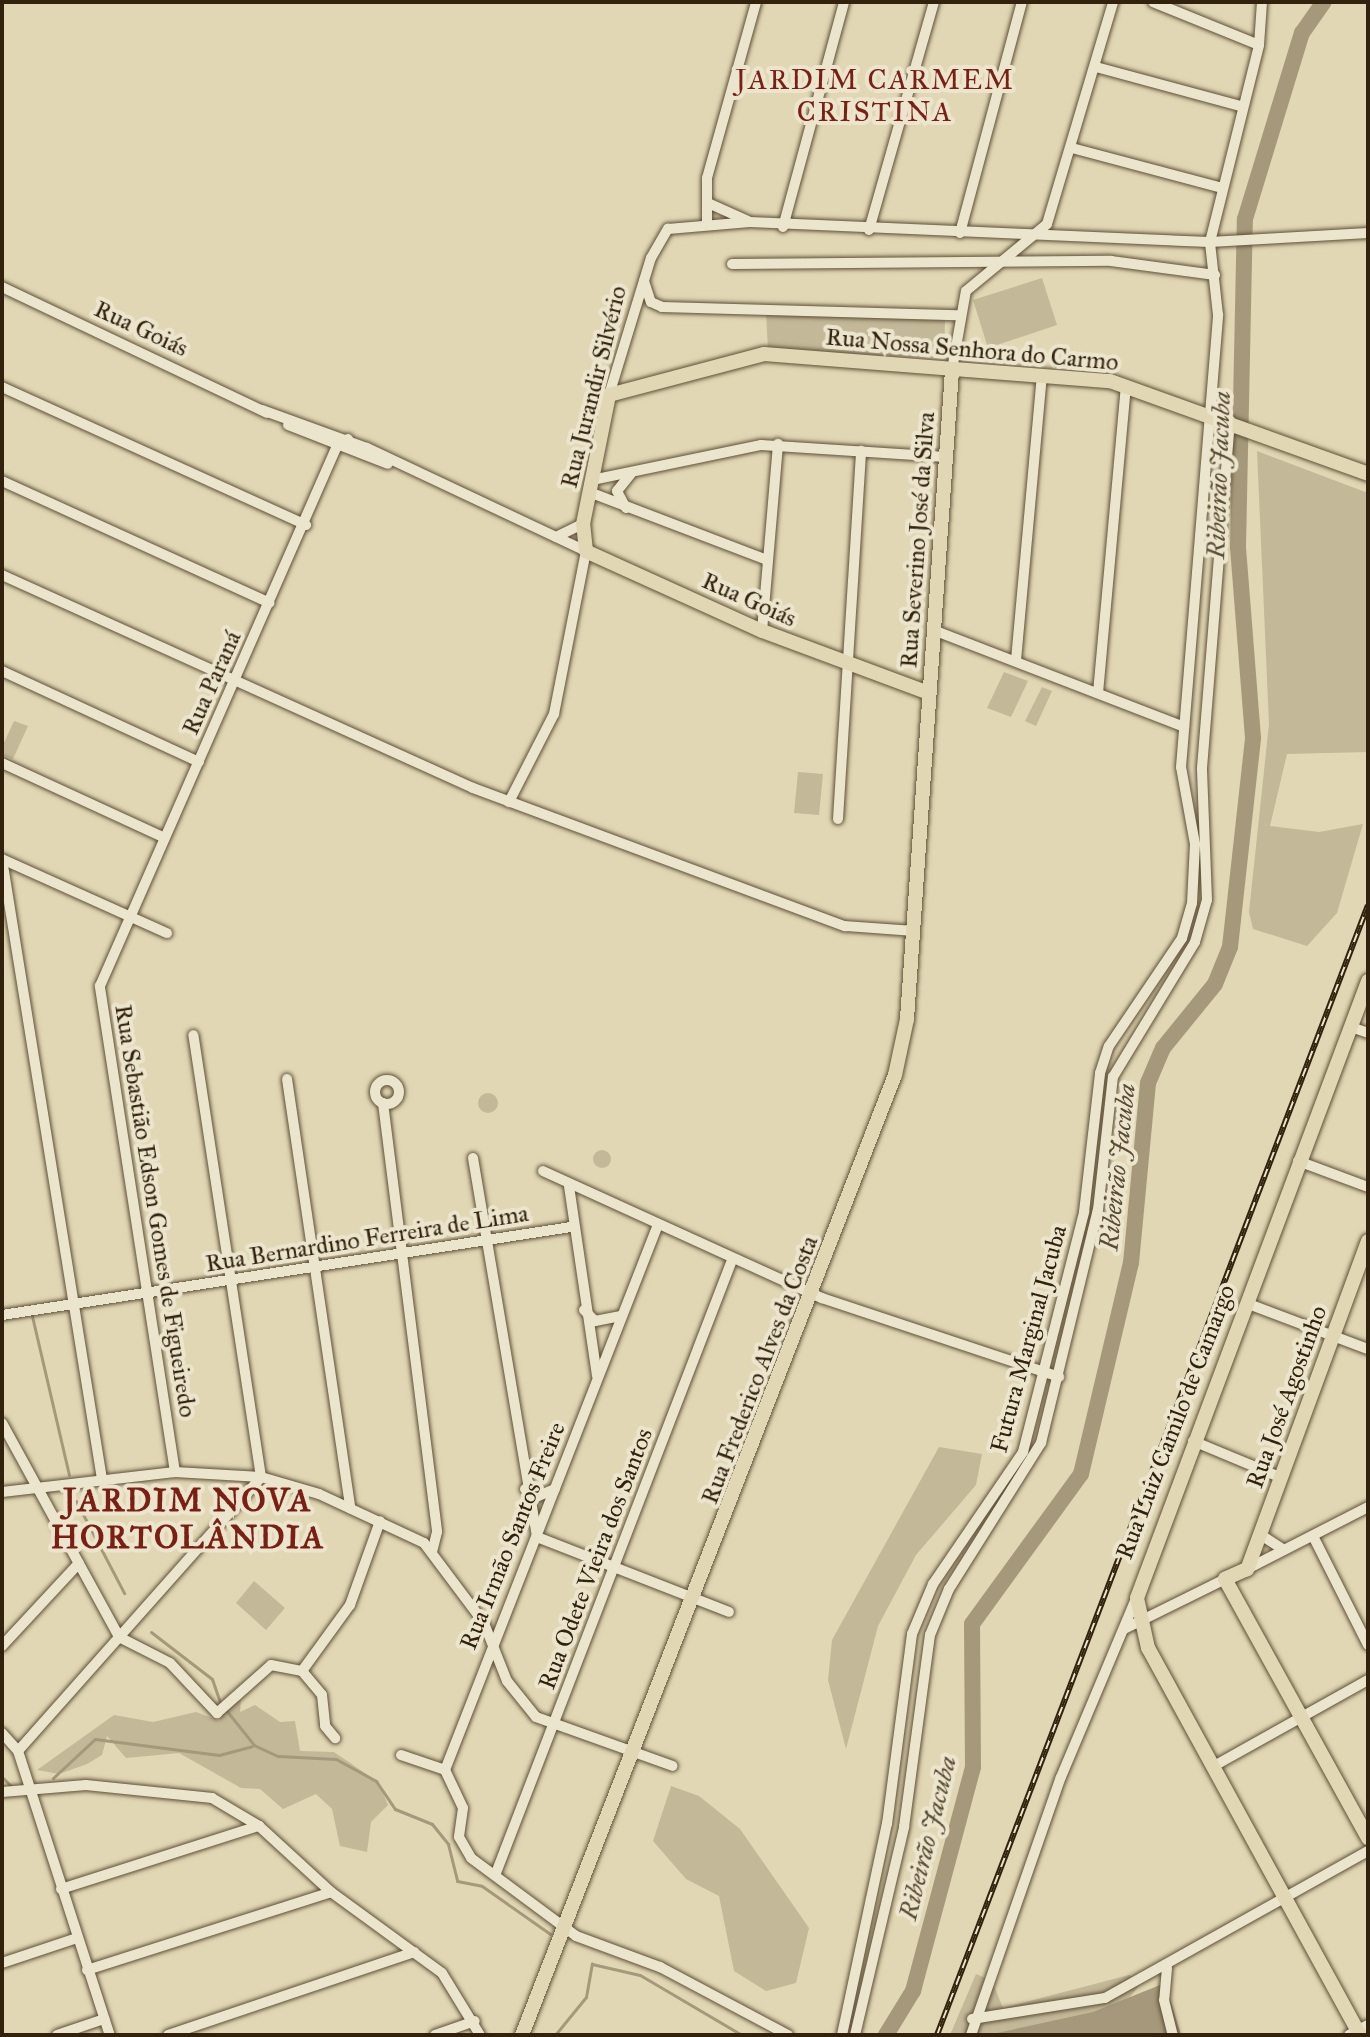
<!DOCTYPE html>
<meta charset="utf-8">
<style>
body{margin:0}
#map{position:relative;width:1370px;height:2037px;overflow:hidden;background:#e1d7b4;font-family:"IM FELL Great Primer",serif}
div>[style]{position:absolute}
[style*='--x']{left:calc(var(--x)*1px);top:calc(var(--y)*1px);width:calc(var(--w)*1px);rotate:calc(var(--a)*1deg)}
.green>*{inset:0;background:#c3b898}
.round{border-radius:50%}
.water>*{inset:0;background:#a6997b}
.stream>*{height:3px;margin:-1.5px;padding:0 1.5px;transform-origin:1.5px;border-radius:1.5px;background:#a6997b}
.river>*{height:16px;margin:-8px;padding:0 8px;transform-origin:8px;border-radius:8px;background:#a6997b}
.roads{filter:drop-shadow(0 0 2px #5e4f37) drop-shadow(0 0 2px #5e4f37)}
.minor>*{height:10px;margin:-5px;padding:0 5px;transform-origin:5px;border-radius:5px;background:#ece5ce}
.minor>.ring{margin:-5px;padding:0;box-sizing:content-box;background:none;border:10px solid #ece5ce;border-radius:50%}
.major>*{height:14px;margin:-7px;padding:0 7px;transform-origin:7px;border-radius:7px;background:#e1d7b4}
.rail>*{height:6px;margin-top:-3px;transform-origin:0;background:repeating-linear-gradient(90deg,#ece5ce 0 9px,#32220d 0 18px);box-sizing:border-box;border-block:2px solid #32220d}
span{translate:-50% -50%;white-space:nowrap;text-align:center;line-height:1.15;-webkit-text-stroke:8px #ece5ce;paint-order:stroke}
.street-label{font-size:24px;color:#32220d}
.water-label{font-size:26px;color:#5b4c34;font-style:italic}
.quarter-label{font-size:28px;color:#7a1f14;letter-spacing:2px}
.district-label{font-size:32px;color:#7a1f14;font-weight:700;letter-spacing:2px}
.frame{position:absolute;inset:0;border:4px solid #32220d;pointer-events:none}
</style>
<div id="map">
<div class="green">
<div style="clip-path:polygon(1042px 278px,1057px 325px,988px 348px,973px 300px)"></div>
<div style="clip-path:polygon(766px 312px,945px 319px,944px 358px,768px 351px)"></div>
<div style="clip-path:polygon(1257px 451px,1368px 493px,1368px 752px,1287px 754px,1270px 826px,1319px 832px,1363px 824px,1337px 913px,1307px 946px,1253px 929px,1249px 912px,1269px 724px)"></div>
<div style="clip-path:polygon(1004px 672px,1028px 681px,1011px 717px,987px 708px)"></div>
<div style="clip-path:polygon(1042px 687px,1052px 691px,1036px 726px,1025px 721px)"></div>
<div style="clip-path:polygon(14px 721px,28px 726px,13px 759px,2px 755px,2px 747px)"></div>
<div style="clip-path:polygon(798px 772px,823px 774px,819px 815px,794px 813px)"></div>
<div class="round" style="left:478px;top:1093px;width:20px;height:20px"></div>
<div class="round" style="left:593px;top:1150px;width:18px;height:18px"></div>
<div style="clip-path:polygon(939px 1447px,982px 1454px,976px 1485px,916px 1555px,878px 1626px,846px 1749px,828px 1680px,832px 1640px)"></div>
<div style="clip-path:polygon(254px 1581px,285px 1608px,266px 1630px,236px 1603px)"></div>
<div style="clip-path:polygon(241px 1700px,240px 1712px,255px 1705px,280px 1722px,295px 1721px,300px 1751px,334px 1752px,378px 1782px,388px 1805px,371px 1822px,367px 1852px,340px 1846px,332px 1809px,316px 1794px,283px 1809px,260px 1789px,241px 1788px,179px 1753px,126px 1758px,107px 1736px,102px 1755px,87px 1764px,59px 1774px,37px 1770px,114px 1715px,153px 1722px,196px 1712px,220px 1721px,218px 1709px)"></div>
<div style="clip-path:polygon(671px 1786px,699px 1796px,740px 1829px,809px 1928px,796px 1983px,766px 1991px,734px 1971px,719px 1896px,686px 1879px,653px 1841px)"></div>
<div style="clip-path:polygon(976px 1974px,992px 1981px,1003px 2008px,1129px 1975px,1142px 1982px,1122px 2007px,1073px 2035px,950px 2035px)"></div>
</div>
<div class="water">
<div style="clip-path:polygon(1165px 1983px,1181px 2035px,988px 2035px,1093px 2012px)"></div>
</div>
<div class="stream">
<div style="--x:32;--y:1316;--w:163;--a:76.9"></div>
<div style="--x:76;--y:1501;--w:104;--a:62.4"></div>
<div style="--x:151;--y:1632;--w:77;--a:37.6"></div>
<div style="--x:212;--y:1679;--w:28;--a:71"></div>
<div style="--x:226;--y:1710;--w:45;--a:51.3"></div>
<div style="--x:254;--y:1745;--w:26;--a:25"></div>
<div style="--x:278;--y:1756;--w:58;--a:3"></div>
<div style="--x:336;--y:1759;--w:46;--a:28.8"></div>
<div style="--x:376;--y:1781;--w:34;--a:56"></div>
<div style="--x:395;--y:1809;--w:40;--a:22"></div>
<div style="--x:432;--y:1824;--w:26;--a:51"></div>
<div style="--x:448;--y:1844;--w:38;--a:76"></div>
<div style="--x:457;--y:1881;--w:25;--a:11"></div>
<div style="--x:482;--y:1886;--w:83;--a:35.2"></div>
<div style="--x:2;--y:1777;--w:13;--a:45"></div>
<div style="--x:53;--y:1778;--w:57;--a:-42.9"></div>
<div style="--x:95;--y:1739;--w:125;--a:7.4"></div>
<div style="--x:219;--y:1755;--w:34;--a:-15"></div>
<div style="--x:555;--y:2035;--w:49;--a:-50.8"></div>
<div style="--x:586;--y:1997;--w:34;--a:-80"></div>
<div style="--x:592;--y:1964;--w:49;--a:12.9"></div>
<div style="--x:640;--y:1975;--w:118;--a:30.5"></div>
</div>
<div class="river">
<div style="--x:886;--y:2035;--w:52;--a:-58.5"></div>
<div style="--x:913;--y:1991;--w:232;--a:-75"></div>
<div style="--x:973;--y:1767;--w:143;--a:-90.4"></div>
<div style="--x:972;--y:1624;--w:185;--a:-54"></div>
<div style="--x:1081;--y:1474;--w:217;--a:-76.7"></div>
<div style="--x:1131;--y:1263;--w:181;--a:-84.6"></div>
<div style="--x:1148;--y:1083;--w:38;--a:-67"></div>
<div style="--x:1163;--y:1048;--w:82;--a:-50.9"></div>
<div style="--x:1215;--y:984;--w:40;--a:-68"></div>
<div style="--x:1230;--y:947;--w:210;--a:-83.7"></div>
<div style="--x:1253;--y:738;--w:192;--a:-94.5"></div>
<div style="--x:1238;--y:547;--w:328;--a:-88.8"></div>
<div style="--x:1245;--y:219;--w:195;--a:-73"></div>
<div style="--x:1302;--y:33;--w:38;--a:-55"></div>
</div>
<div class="roads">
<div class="minor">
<div style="--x:1153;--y:2;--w:114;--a:22.1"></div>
<div style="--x:1096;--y:67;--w:150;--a:15.1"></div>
<div style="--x:1072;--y:148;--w:152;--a:14.9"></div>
<div style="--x:708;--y:203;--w:44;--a:24.2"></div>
<div style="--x:707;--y:225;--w:47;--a:-90"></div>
<div style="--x:707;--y:178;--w:183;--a:-74.4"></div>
<div style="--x:783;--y:227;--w:233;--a:-74.8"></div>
<div style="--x:869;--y:230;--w:237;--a:-74.1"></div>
<div style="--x:960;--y:233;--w:239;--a:-75"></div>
<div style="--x:732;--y:264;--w:379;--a:-0.5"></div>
<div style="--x:1111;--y:261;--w:105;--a:7.7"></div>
<div style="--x:644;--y:281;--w:22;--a:72"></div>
<div style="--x:651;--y:302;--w:12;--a:24"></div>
<div style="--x:662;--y:307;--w:295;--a:1.6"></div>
<div style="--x:2;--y:287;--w:293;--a:25.4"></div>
<div style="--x:952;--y:370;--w:80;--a:-80"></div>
<div style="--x:966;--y:291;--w:105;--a:-39.6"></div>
<div style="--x:1047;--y:224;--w:232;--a:-73.4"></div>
<div style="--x:2;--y:387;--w:334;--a:24.4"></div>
<div style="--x:609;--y:395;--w:143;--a:-73"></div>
<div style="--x:651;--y:258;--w:34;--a:-60"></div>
<div style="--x:668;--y:229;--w:82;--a:-4.9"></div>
<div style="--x:750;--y:222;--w:460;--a:2.5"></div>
<div style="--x:1210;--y:242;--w:158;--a:-3.3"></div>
<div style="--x:262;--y:410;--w:112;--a:19.9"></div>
<div style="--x:367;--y:448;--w:242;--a:25.2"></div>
<div style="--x:586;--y:551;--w:166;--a:101.1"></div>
<div style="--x:554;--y:714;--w:99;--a:117.1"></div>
<div style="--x:288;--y:425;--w:107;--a:21.3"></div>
<div style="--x:592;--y:480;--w:173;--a:-11.7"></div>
<div style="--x:761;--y:445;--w:185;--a:3.7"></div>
<div style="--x:2;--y:481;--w:294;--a:24.5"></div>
<div style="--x:589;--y:492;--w:191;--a:20.9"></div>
<div style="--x:626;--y:508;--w:19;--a:-118"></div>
<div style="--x:617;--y:491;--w:22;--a:-51"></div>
<div style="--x:556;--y:537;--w:30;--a:-26"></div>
<div style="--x:2;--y:575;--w:517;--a:24.33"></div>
<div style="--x:473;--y:788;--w:397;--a:20.4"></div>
<div style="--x:845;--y:926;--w:68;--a:4.2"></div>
<div style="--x:933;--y:630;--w:269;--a:21.1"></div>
<div style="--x:762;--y:631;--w:188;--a:-85.1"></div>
<div style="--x:1016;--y:660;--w:286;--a:-84.8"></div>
<div style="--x:2;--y:671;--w:217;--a:24.8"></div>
<div style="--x:1098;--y:693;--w:309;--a:-84.8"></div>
<div style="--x:2;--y:763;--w:177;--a:24.7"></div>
<div style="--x:838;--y:819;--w:369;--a:-86.4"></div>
<div style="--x:2;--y:859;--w:628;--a:80.84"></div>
<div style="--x:2;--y:859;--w:181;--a:24.2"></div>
<div style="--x:1351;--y:1027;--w:18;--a:19"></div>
<div style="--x:287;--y:1079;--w:434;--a:81.6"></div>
<div class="ring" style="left:375px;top:1080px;width:14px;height:14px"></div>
<div style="--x:383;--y:1103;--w:432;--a:82.8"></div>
<div style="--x:437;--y:1532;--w:21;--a:104"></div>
<div style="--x:473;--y:1158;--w:384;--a:80.4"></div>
<div style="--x:537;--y:1537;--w:206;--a:21.3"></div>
<div style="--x:1298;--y:1161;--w:75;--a:20.4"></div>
<div style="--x:543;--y:1171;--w:307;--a:24.5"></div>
<div style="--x:822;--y:1298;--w:250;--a:18.4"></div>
<div style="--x:569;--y:1186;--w:192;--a:81.6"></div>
<div style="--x:1246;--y:1303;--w:130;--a:20.7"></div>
<div style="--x:584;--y:1310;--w:16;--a:45"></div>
<div style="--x:595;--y:1321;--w:25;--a:-11"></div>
<div style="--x:2;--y:1315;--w:576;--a:-8.79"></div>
<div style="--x:2;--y:1423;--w:244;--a:61.3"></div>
<div style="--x:119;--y:1637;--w:57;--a:27"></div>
<div style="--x:170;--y:1663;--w:69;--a:46.8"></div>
<div style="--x:217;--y:1713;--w:72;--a:-41.6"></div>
<div style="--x:271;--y:1665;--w:32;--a:11"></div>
<div style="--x:1193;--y:1441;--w:96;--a:22.6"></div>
<div style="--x:175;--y:1472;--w:492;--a:-98.8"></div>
<div style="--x:100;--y:986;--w:587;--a:-66.31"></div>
<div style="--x:336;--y:448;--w:15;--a:-37"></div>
<div style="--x:525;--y:1489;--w:15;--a:28"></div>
<div style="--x:538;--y:1496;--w:18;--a:-22"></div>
<div style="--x:2;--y:1492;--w:174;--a:-6.6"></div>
<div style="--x:175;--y:1472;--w:86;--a:3.3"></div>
<div style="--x:261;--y:1477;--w:60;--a:16.3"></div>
<div style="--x:319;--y:1494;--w:116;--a:25"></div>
<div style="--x:424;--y:1543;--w:100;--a:53.1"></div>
<div style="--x:484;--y:1623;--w:62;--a:68.4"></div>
<div style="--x:507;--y:1681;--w:46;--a:51.1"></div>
<div style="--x:536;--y:1717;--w:145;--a:19.7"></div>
<div style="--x:1261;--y:1535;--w:27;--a:33"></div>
<div style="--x:1313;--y:1536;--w:122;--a:63.2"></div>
<div style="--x:1247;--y:1569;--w:136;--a:-27.1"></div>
<div style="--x:1124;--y:1629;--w:113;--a:-26.3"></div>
<div style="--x:2;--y:1646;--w:113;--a:-47.1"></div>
<div style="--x:302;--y:1671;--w:82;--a:-54"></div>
<div style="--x:350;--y:1605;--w:89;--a:-70.3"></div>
<div style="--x:302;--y:1671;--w:31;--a:50"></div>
<div style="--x:322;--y:1695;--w:31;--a:84"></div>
<div style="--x:325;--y:1726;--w:16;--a:50"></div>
<div style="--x:2;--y:1733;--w:24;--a:48"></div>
<div style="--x:18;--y:1751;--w:299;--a:72.1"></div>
<div style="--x:18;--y:1751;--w:366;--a:-48.4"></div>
<div style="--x:261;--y:1477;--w:447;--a:-98.7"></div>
<div style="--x:401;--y:1755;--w:46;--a:18.8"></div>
<div style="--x:445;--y:1770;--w:42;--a:64.7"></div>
<div style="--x:463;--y:1808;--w:29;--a:98"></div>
<div style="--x:459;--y:1837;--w:24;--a:60"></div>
<div style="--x:471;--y:1858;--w:131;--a:36.6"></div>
<div style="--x:576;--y:1936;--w:90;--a:20.3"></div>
<div style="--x:660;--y:1967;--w:145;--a:28"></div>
<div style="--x:1214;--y:1766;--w:176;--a:-29.2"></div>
<div style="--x:445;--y:1770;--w:583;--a:-68.67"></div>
<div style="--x:2;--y:1792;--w:84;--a:-4.8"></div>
<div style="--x:86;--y:1785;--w:127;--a:5.9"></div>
<div style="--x:212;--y:1798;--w:55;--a:30.8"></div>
<div style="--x:259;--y:1826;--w:98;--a:42.5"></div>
<div style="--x:331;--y:1892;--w:137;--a:36.1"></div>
<div style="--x:442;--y:1973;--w:73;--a:58.5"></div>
<div style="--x:496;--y:1873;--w:657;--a:-68.94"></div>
<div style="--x:61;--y:1889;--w:208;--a:-17.7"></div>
<div style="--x:2;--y:1963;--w:79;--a:-18.4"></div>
<div style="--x:1167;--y:1968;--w:32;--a:95"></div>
<div style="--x:1164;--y:2000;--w:36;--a:76"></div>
<div style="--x:87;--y:1970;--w:256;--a:-17.7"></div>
<div style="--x:972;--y:2019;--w:135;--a:-9"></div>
<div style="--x:1105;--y:1998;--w:301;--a:-29.2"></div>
<div style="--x:57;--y:2035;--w:50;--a:-18.8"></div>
<div style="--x:168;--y:2035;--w:260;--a:-18.6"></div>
<div style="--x:435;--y:2035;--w:42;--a:-19.3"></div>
<div style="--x:842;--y:2035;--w:216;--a:-78"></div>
<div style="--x:887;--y:1824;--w:192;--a:-82.5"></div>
<div style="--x:912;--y:1634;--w:54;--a:-67.2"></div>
<div style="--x:933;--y:1584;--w:160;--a:-55.7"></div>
<div style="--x:1023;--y:1452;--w:248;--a:-75.7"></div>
<div style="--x:1084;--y:1212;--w:140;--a:-83.4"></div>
<div style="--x:1100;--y:1073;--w:28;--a:-72"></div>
<div style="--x:1109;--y:1046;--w:130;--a:-55.9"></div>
<div style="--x:1182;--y:938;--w:36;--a:-74"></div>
<div style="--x:1192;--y:903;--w:59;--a:-87.1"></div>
<div style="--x:1195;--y:844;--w:78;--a:-100.3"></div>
<div style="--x:1181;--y:767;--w:454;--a:-85.3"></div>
<div style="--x:1218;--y:315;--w:73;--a:-96.3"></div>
<div style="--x:1210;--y:242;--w:203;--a:-76"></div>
<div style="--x:1259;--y:45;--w:43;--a:-86"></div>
<div style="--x:855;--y:2035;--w:214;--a:-76.7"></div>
<div style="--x:904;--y:1827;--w:194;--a:-82.3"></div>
<div style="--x:930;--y:1635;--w:50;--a:-67.6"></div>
<div style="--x:949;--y:1589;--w:173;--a:-57.8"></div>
<div style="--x:1041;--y:1443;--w:240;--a:-76.3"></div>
<div style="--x:1098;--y:1210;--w:134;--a:-83.6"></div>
<div style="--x:1113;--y:1077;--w:158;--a:-58.7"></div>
<div style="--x:1195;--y:942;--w:44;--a:-74.1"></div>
<div style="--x:1207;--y:900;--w:132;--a:-92.2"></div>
<div style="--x:1202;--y:768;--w:349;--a:-85.4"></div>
<div style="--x:971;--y:2035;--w:273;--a:-70.8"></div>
<div style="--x:1061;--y:1777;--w:193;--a:-67.2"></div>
<div style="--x:1349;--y:2035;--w:21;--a:-28"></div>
</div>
<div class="major">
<div style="--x:929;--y:693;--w:178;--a:-159.6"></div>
<div style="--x:762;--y:631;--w:193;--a:-155.6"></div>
<div style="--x:586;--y:551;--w:27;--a:-96"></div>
<div style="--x:583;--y:524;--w:132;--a:-78.6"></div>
<div style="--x:609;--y:395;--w:160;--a:-14.8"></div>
<div style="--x:764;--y:354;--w:347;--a:4.5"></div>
<div style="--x:1110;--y:381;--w:274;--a:19.8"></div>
<div style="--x:1368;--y:1241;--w:350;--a:110.2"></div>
<div style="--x:1247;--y:1569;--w:24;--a:156"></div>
<div style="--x:1225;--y:1579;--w:296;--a:61.1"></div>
<div style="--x:522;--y:2035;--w:1030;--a:-68.77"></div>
<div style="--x:895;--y:1075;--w:57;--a:-77.9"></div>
<div style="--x:907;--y:1019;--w:651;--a:-86.03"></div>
<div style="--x:1360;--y:2035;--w:441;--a:-118.7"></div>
<div style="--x:1148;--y:1648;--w:51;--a:-102.4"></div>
<div style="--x:1137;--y:1598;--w:659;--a:-69.47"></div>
</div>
</div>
<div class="rail">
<div style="--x:937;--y:2035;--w:1209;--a:-69.12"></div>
</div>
<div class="street-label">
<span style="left:141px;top:329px;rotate:25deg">Rua Goiás</span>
<span style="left:972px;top:350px;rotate:5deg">Rua Nossa Senhora do Carmo</span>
<span style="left:594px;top:387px;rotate:-76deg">Rua Jurandir Silvério</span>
<span style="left:918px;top:540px;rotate:-86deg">Rua Severino José da Silva</span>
<span style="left:749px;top:600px;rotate:24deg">Rua Goiás</span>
<span style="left:212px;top:683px;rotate:-66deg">Rua Paraná</span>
<span style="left:155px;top:1211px;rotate:81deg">Rua Sebastião Edson Gomes de Figueiredo</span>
<span style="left:367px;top:1239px;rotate:-9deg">Rua Bernardino Ferreira de Lima</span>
<span style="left:1029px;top:1339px;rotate:-75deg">Futura Marginal Jacuba</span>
<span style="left:760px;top:1370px;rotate:-69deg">Rua Frederico Alves da Costa</span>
<span style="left:1287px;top:1397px;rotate:-70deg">Rua José Agostinho</span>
<span style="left:1176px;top:1422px;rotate:-69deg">Rua Luiz Camilo de Camargo</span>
<span style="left:513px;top:1536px;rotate:-68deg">Rua Irmão Santos Freire</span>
<span style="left:596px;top:1559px;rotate:-69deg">Rua Odete Vieira dos Santos</span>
</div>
<div class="water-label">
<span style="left:1219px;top:475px;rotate:-88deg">Ribeirão Jacuba</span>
<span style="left:1118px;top:1167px;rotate:-84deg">Ribeirão Jacuba</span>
<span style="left:928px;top:1838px;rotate:-76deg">Ribeirão Jacuba</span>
</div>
<div class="quarter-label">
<span style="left:875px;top:96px">JARDIM CARMEM<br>CRISTINA</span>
</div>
<div class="district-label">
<span style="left:188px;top:1520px">JARDIM NOVA<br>HORTOLÂNDIA</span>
</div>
<div class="frame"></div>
</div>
